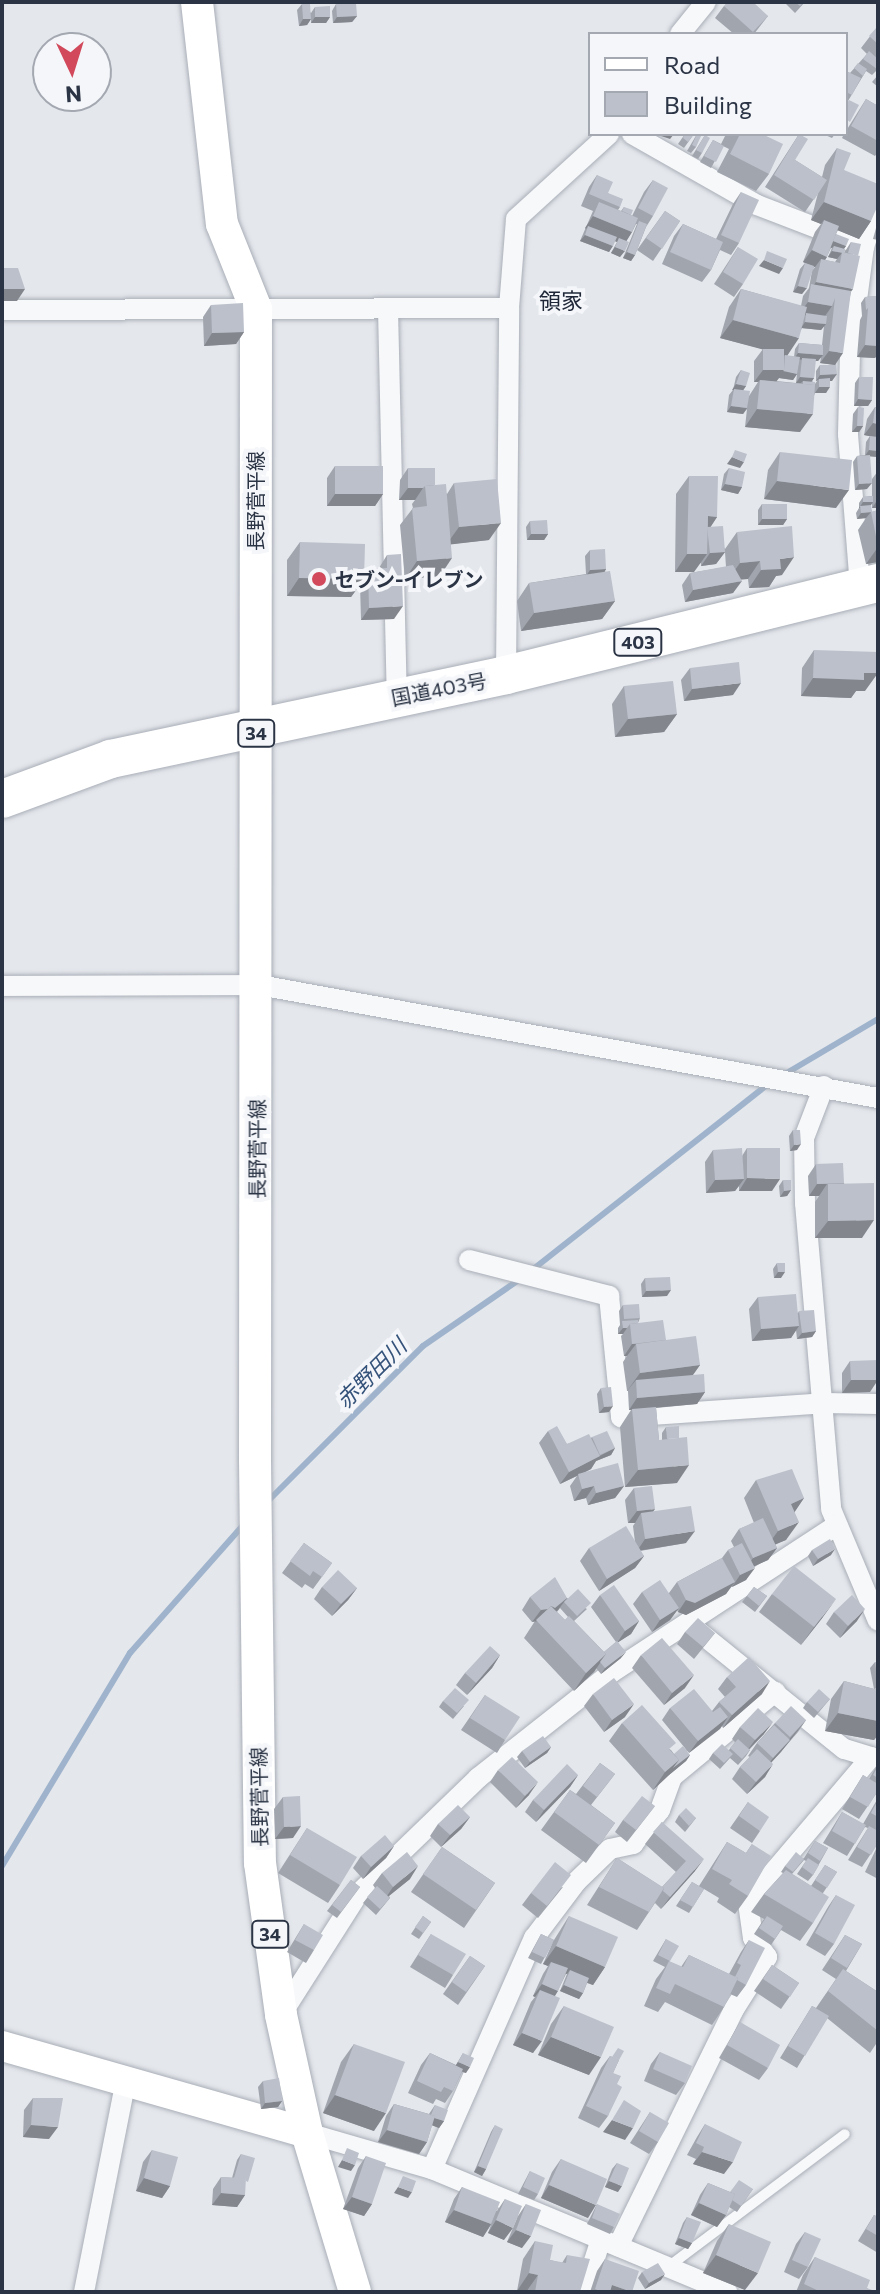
<!DOCTYPE html>
<meta charset="utf-8">
<style>
body{margin:0}
#map{position:relative;width:880px;height:2294px;overflow:hidden;background:#e4e7ec;font-family:Commissioner,"Noto Sans JP",sans-serif}
div>[style]{position:absolute}
[style*='--x']{left:calc(var(--x)*1px);top:calc(var(--y)*1px);width:calc(var(--w)*1px);rotate:calc(var(--a)*1deg)}
.stream>*{height:6px;margin:-3px;padding:0 3px;transform-origin:3px;border-radius:3px;background:#9fb4cc}
.roads{filter:drop-shadow(0 0 2px #a9aeb7) drop-shadow(0 0 2px #a9aeb7)}
.lane>*{height:10px;margin:-5px;padding:0 5px;transform-origin:5px;border-radius:5px;background:#f7f8fa}
.street>*{height:20px;margin:-10px;padding:0 10px;transform-origin:10px;border-radius:10px;background:#f7f8fa}
.secondary>*{height:30px;margin:-15px;padding:0 15px;transform-origin:15px;border-radius:15px;background:#fff}
.primary>*{height:32px;margin:-16px;padding:0 16px;transform-origin:16px;border-radius:16px;background:#fff}
.highway>*{height:38px;margin:-19px;padding:0 19px;transform-origin:19px;border-radius:19px;background:#fff}
.wall>*{inset:0;background:#a1a5ae}
.shaded-wall>*{inset:0;background:#83868d}
.building>*{inset:0;background:#bbc0ca}
.dots>*{width:22px;height:22px;translate:-50% -50%;box-sizing:border-box;border:4px solid #f4f6f9;border-radius:50%}
span{translate:-50% -50%;white-space:nowrap;text-align:center;line-height:1.15;-webkit-text-stroke:8px #f4f6f9;paint-order:stroke}
.shield-label span{padding:2px 6px;background:#f4f6f9;border:2px solid;border-radius:6px;-webkit-text-stroke-width:0}
.shield-label{font-size:18px;color:#2b3445;font-weight:700}
.street-label{font-size:20px;color:#2b3445}
.poi-label{font-size:20px;color:#2b3445;font-weight:700}
.left{translate:0 -50%;text-align:left}
.neighbourhood-label{font-size:22px;color:#1d2536}
.water-label{font-size:22px;color:#34527a;font-style:italic}
.frame{position:absolute;inset:0;border:4px solid #2b3445;pointer-events:none}
.legend{position:absolute;left:588px;top:32px;width:260px;height:104px;box-sizing:border-box;background:#f4f6f9;border:2px solid #a4a8b1;margin:0;padding:10px 14px;list-style:none;font-size:24px;color:#2b3445}
.legend li{display:flex;align-items:center;gap:16px;height:40px}
.legend b{width:40px;border:2px solid #a4a8b1}
.north{position:absolute;left:32px;top:32px;width:80px;height:80px;box-sizing:border-box;background:#f4f6f9;border:2px solid #a4a8b1;border-radius:50%;rotate:176deg;font-size:22px;font-weight:700;line-height:32px;text-align:center;color:#2b3445}
.north::after{content:'';display:block;margin:auto;width:28px;height:36px;background:#d1495b;clip-path:polygon(50% 0,100% 100%,50% 72%,0 100%)}
</style>
<div id="map">
<div class="stream">
<div style="--x:785;--y:1074;--w:108;--a:-30.6"></div>
<div style="--x:532;--y:1270;--w:300;--a:-38.2"></div>
<div style="--x:268;--y:1501;--w:219;--a:-45"></div>
<div style="--x:423;--y:1346;--w:118;--a:-34.6"></div>
<div style="--x:2;--y:1866;--w:249;--a:-59"></div>
<div style="--x:130;--y:1653;--w:174;--a:-48.5"></div>
</div>
<div class="roads">
<div class="lane">
<div style="--x:668;--y:2267;--w:221;--a:-36.9"></div>
</div>
<div class="street">
<div style="--x:680;--y:34;--w:41;--a:-50.9"></div>
<div style="--x:632;--y:134;--w:144;--a:29.6"></div>
<div style="--x:757;--y:205;--w:115;--a:21"></div>
<div style="--x:388;--y:309;--w:388;--a:88.7"></div>
<div style="--x:2;--y:310;--w:507;--a:-0.23"></div>
<div style="--x:860;--y:587;--w:153;--a:-94.5"></div>
<div style="--x:848;--y:434;--w:81;--a:-88.6"></div>
<div style="--x:850;--y:353;--w:108;--a:-82.5"></div>
<div style="--x:864;--y:246;--w:40;--a:-69.8"></div>
<div style="--x:506;--y:675;--w:367;--a:-89.5"></div>
<div style="--x:509;--y:308;--w:89;--a:-85.5"></div>
<div style="--x:516;--y:219;--w:126;--a:-42.4"></div>
<div style="--x:2;--y:986;--w:257;--a:-0.2"></div>
<div style="--x:259;--y:985;--w:629;--a:10.35"></div>
<div style="--x:824;--y:1086;--w:56;--a:111"></div>
<div style="--x:804;--y:1138;--w:65;--a:89.1"></div>
<div style="--x:805;--y:1203;--w:307;--a:85.1"></div>
<div style="--x:831;--y:1509;--w:121;--a:67.2"></div>
<div style="--x:469;--y:1260;--w:145;--a:14.4"></div>
<div style="--x:609;--y:1296;--w:122;--a:84.3"></div>
<div style="--x:621;--y:1417;--w:203;--a:-3.9"></div>
<div style="--x:824;--y:1403;--w:54;--a:1.1"></div>
<div style="--x:281;--y:2015;--w:143;--a:-57.5"></div>
<div style="--x:358;--y:1894;--w:167;--a:-44"></div>
<div style="--x:478;--y:1778;--w:169;--a:-38.3"></div>
<div style="--x:611;--y:1673;--w:270;--a:-33.2"></div>
<div style="--x:307;--y:2133;--w:130;--a:16.1"></div>
<div style="--x:432;--y:2169;--w:320;--a:22.6"></div>
<div style="--x:432;--y:2169;--w:253;--a:-66.2"></div>
<div style="--x:534;--y:1938;--w:71;--a:-53"></div>
<div style="--x:577;--y:1881;--w:46;--a:-44.1"></div>
<div style="--x:610;--y:1849;--w:24;--a:-12"></div>
<div style="--x:633;--y:1844;--w:43;--a:-51.5"></div>
<div style="--x:660;--y:1810;--w:35;--a:-70"></div>
<div style="--x:672;--y:1777;--w:134;--a:-39.5"></div>
<div style="--x:618;--y:2246;--w:262;--a:-63.9"></div>
<div style="--x:733;--y:2011;--w:64;--a:-57.8"></div>
<div style="--x:767;--y:1957;--w:24;--a:-126"></div>
<div style="--x:753;--y:1938;--w:36;--a:-98"></div>
<div style="--x:748;--y:1902;--w:190;--a:-49.7"></div>
<div style="--x:871;--y:1757;--w:28;--a:-163"></div>
<div style="--x:844;--y:1749;--w:201;--a:-141.1"></div>
<div style="--x:84;--y:2292;--w:216;--a:-78.8"></div>
<div style="--x:584;--y:2292;--w:56;--a:-72.2"></div>
</div>
<div class="secondary">
<div style="--x:2;--y:2046;--w:317;--a:15.9"></div>
</div>
<div class="primary">
<div style="--x:197;--y:2;--w:223;--a:83.6"></div>
<div style="--x:222;--y:224;--w:92;--a:68.2"></div>
<div style="--x:256;--y:309;--w:1151;--a:90.05"></div>
<div style="--x:255;--y:1460;--w:403;--a:89.3"></div>
<div style="--x:260;--y:1863;--w:153;--a:82.1"></div>
<div style="--x:281;--y:2015;--w:121;--a:77.6"></div>
<div style="--x:307;--y:2133;--w:166;--a:73.2"></div>
</div>
<div class="highway">
<div style="--x:2;--y:799;--w:116;--a:-20.2"></div>
<div style="--x:111;--y:759;--w:404;--a:-12"></div>
<div style="--x:506;--y:675;--w:383;--a:-13.9"></div>
</div>
</div>
<div class="wall">
<div style="clip-path:polygon(784px 2px,805px 2px,795px 13px)"></div>
<div style="clip-path:polygon(302px 4px,311px 13px,315px 7px,330px 17px,326px 23px,311px 23px,311px 19px,307px 25px,299px 26px,297px 10px)"></div>
<div style="clip-path:polygon(336px 4px,357px 16px,352px 22px,333px 23px,332px 11px)"></div>
<div style="clip-path:polygon(724px 6px,768px 16px,754px 34px,734px 34px,715px 18px)"></div>
<div style="clip-path:polygon(878px 26px,878px 69px,872px 75px,866px 71px,848px 101px,846px 100px,846px 71px,850px 73px,867px 54px,861px 48px)"></div>
<div style="clip-path:polygon(878px 75px,878px 87px,872px 82px)"></div>
<div style="clip-path:polygon(866px 99px,878px 106px,878px 152px,875px 156px,842px 138px,844px 134px,846px 134px,846px 131px)"></div>
<div style="clip-path:polygon(685px 134px,694px 134px,684px 148px,678px 144px)"></div>
<div style="clip-path:polygon(697px 134px,696px 147px,691px 153px,687px 151px)"></div>
<div style="clip-path:polygon(726px 134px,762px 134px,769px 174px,756px 191px,717px 172px,729px 149px,723px 146px,711px 168px,700px 162px,713px 140px,721px 144px)"></div>
<div style="clip-path:polygon(evenodd,799px 134px,795px 160px,822px 177px,825px 165px,837px 148px,844px 170px,871px 221px,859px 239px,838px 230px,836px 234px,846px 246px,844px 248px,844px 253px,851px 242px,851px 292px,832px 381px,830px 381px,826px 393px,815px 393px,800px 432px,745px 427px,747px 409px,743px 414px,727px 412px,729px 395px,733px 390px,736px 377px,741px 370px,746px 386px,743px 390px,749px 396px,758px 382px,754px 382px,754px 361px,763px 349px,720px 338px,729px 307px,741px 289px,801px 306px,803px 296px,809px 288px,812px 271px,815px 267px,814px 267px,802px 294px,793px 292px,800px 269px,805px 263px,803px 262px,815px 232px,821px 224px,811px 220px,818px 193px,805px 212px,765px 187px,799px 134px,831px 248px,832px 248px,828px 257px,837px 259px,835px 262px,825px 260px,831px 248px,799px 134px,824px 326px,822px 345px,799px 343px,795px 349px,794px 357px,787px 356px,802px 328px,821px 330px,824px 326px,799px 134px,821px 357px,820px 363px,835px 365px,820px 365px,816px 371px,816px 381px,817px 381px,815px 384px,812px 381px,814px 378px,815px 361px,818px 361px,821px 357px,799px 134px,797px 374px,796px 383px,776px 381px,779px 378px,793px 380px,797px 374px)"></div>
<div style="clip-path:polygon(823px 134px,835px 134px,832px 138px)"></div>
<div style="clip-path:polygon(705px 135px,702px 153px,698px 159px,692px 156px)"></div>
<div style="clip-path:polygon(597px 175px,608px 193px,620px 207px,618px 210px,621px 211px,624px 207px,632px 216px,644px 192px,653px 180px,653px 216px,646px 227px,635px 255px,631px 261px,623px 258px,637px 224px,636px 224px,632px 232px,626px 241px,620px 257px,611px 253px,617px 242px,615px 241px,609px 252px,580px 241px,593px 211px,581px 206px,589px 187px)"></div>
<div style="clip-path:polygon(741px 192px,739px 243px,731px 255px,720px 250px,711px 270px,702px 282px,662px 264px,674px 236px,683px 224px,716px 239px,733px 204px)"></div>
<div style="clip-path:polygon(665px 211px,680px 221px,653px 261px,637px 250px)"></div>
<div style="clip-path:polygon(878px 221px,878px 240px,873px 239px)"></div>
<div style="clip-path:polygon(738px 247px,743px 284px,734px 297px,714px 284px)"></div>
<div style="clip-path:polygon(878px 296px,878px 354px,875px 358px,857px 357px,860px 320px,862px 316px,861px 303px,865px 297px)"></div>
<div style="clip-path:polygon(211px 305px,244px 332px,236px 344px,204px 346px,203px 317px)"></div>
<div style="clip-path:polygon(859px 377px,872px 400px,868px 406px,854px 406px,855px 383px)"></div>
<div style="clip-path:polygon(878px 405px,878px 457px,870px 456px,867px 489px,855px 490px,853px 462px,857px 456px,865px 455px,866px 442px,870px 436px,864px 435px,867px 419px,875px 407px,878px 408px)"></div>
<div style="clip-path:polygon(858px 407px,863px 426px,859px 432px,852px 432px,853px 414px)"></div>
<div style="clip-path:polygon(780px 452px,836px 508px,764px 499px,768px 470px)"></div>
<div style="clip-path:polygon(335px 466px,383px 494px,375px 506px,327px 506px,327px 478px)"></div>
<div style="clip-path:polygon(408px 468px,447px 494px,454px 483px,489px 540px,451px 544px,440px 576px,405px 579px,400px 525px,413px 508px,412px 504px,415px 500px,399px 500px,400px 480px)"></div>
<div style="clip-path:polygon(729px 468px,742px 487px,738px 494px,721px 490px,724px 474px)"></div>
<div style="clip-path:polygon(878px 471px,878px 508px,872px 508px,872px 503px,870px 506px,872px 512px,878px 510px,878px 562px,866px 564px,858px 530px,866px 518px,857px 519px,856px 513px,859px 508px,859px 503px,863px 497px,872px 496px,872px 479px)"></div>
<div style="clip-path:polygon(689px 476px,717px 517px,710px 527px,725px 549px,737px 532px,782px 575px,776px 576px,769px 587px,749px 588px,748px 579px,741px 579px,733px 593px,685px 602px,682px 585px,690px 573px,726px 567px,725px 552px,716px 564px,701px 566px,701px 563px,675px 572px,676px 494px)"></div>
<div style="clip-path:polygon(762px 504px,787px 519px,783px 525px,758px 525px,758px 510px)"></div>
<div style="clip-path:polygon(530px 521px,548px 534px,544px 540px,527px 540px,526px 527px)"></div>
<div style="clip-path:polygon(300px 542px,364px 575px,368px 569px,379px 568px,387px 555px,394px 619px,361px 620px,360px 585px,351px 597px,287px 596px,287px 560px)"></div>
<div style="clip-path:polygon(590px 550px,606px 569px,605px 571px,615px 601px,602px 619px,521px 631px,517px 601px,529px 583px,586px 574px,585px 556px)"></div>
<div style="clip-path:polygon(814px 650px,865px 691px,856px 691px,851px 698px,801px 696px,802px 668px)"></div>
<div style="clip-path:polygon(690px 668px,733px 695px,684px 701px,681px 680px)"></div>
<div style="clip-path:polygon(624px 686px,677px 714px,664px 732px,615px 737px,612px 704px)"></div>
<div style="clip-path:polygon(793px 1130px,797px 1150px,790px 1151px,789px 1136px)"></div>
<div style="clip-path:polygon(747px 1148px,772px 1191px,739px 1191px,739px 1186px,735px 1191px,706px 1193px,705px 1162px,713px 1150px,742px 1156px)"></div>
<div style="clip-path:polygon(816px 1164px,844px 1183px,862px 1238px,815px 1238px,815px 1202px,819px 1196px,809px 1196px,808px 1176px)"></div>
<div style="clip-path:polygon(783px 1180px,791px 1190px,787px 1196px,780px 1197px,779px 1186px)"></div>
<div style="clip-path:polygon(777px 1263px,781px 1278px,774px 1278px,773px 1269px)"></div>
<div style="clip-path:polygon(645px 1278px,667px 1296px,642px 1297px,641px 1284px)"></div>
<div style="clip-path:polygon(758px 1297px,798px 1313px,799px 1311px,816px 1331px,812px 1337px,797px 1339px,796px 1330px,791px 1338px,752px 1341px,749px 1309px)"></div>
<div style="clip-path:polygon(623px 1305px,640px 1318px,638px 1323px,666px 1340px,700px 1365px,693px 1375px,705px 1392px,697px 1404px,656px 1408px,659px 1440px,662px 1440px,662px 1433px,666px 1427px,677px 1483px,625px 1487px,620px 1427px,631px 1410px,629px 1410px,628px 1391px,627px 1391px,623px 1362px,627px 1356px,624px 1356px,621px 1336px,623px 1334px,618px 1334px,618px 1328px,620px 1325px,619px 1311px)"></div>
<div style="clip-path:polygon(850px 1361px,870px 1392px,842px 1393px,842px 1373px)"></div>
<div style="clip-path:polygon(601px 1388px,609px 1412px,599px 1413px,597px 1394px)"></div>
<div style="clip-path:polygon(548px 1431px,567px 1444px,591px 1438px,592px 1437px,615px 1448px,611px 1455px,596px 1461px,591px 1469px,584px 1473px,624px 1486px,615px 1498px,588px 1505px,586px 1498px,574px 1501px,570px 1486px,577px 1476px,560px 1484px,539px 1443px)"></div>
<div style="clip-path:polygon(756px 1480px,804px 1498px,794px 1512px,786px 1540px,775px 1544px,777px 1548px,768px 1560px,754px 1566px,746px 1580px,732px 1587px,731px 1586px,726px 1594px,686px 1615px,678px 1612px,677px 1610px,670px 1620px,652px 1632px,633px 1604px,642px 1592px,669px 1593px,677px 1582px,722px 1558px,728px 1550px,734px 1547px,731px 1541px,739px 1529px,754px 1523px,744px 1498px)"></div>
<div style="clip-path:polygon(634px 1488px,653px 1512px,686px 1543px,640px 1551px,644px 1556px,635px 1568px,599px 1591px,580px 1561px,589px 1548px,635px 1542px,633px 1526px,635px 1523px,628px 1523px,625px 1500px)"></div>
<div style="clip-path:polygon(304px 1543px,332px 1563px,313px 1589px,305px 1584px,302px 1588px,282px 1573px)"></div>
<div style="clip-path:polygon(812px 1550px,831px 1555px,813px 1566px,808px 1556px)"></div>
<div style="clip-path:polygon(322px 1587px,357px 1588px,348px 1600px,332px 1616px,314px 1599px)"></div>
<div style="clip-path:polygon(754px 1587px,767px 1596px,755px 1612px,742px 1602px)"></div>
<div style="clip-path:polygon(772px 1594px,823px 1617px,801px 1645px,759px 1612px)"></div>
<div style="clip-path:polygon(evenodd,600px 1595px,639px 1621px,631px 1634px,618px 1642px,621px 1658px,601px 1674px,596px 1668px,574px 1691px,524px 1638px,535px 1621px,532px 1622px,522px 1610px,530px 1597px,567px 1598px,587px 1609px,574px 1621px,604px 1652px,616px 1642px,591px 1607px,600px 1595px,560px 1608px,568px 1617px,565px 1620px,557px 1612px,560px 1608px)"></div>
<div style="clip-path:polygon(834px 1612px,857px 1621px,840px 1638px,826px 1624px)"></div>
<div style="clip-path:polygon(685px 1632px,715px 1633px,694px 1659px,677px 1644px)"></div>
<div style="clip-path:polygon(500px 1655px,492px 1668px,467px 1695px,456px 1685px,465px 1673px)"></div>
<div style="clip-path:polygon(641px 1655px,685px 1688px,664px 1705px,632px 1668px)"></div>
<div style="clip-path:polygon(875px 1662px,878px 1662px,878px 1688px,874px 1689px,870px 1668px)"></div>
<div style="clip-path:polygon(727px 1677px,762px 1694px,723px 1728px,722px 1726px,689px 1753px,662px 1720px,670px 1708px,712px 1711px,719px 1702px,725px 1697px,718px 1689px)"></div>
<div style="clip-path:polygon(844px 1681px,878px 1690px,878px 1755px,876px 1755px,877px 1736px,874px 1740px,825px 1731px,831px 1699px)"></div>
<div style="clip-path:polygon(593px 1694px,625px 1717px,604px 1732px,584px 1706px)"></div>
<div style="clip-path:polygon(485px 1695px,505px 1740px,497px 1753px,461px 1730px)"></div>
<div style="clip-path:polygon(830px 1699px,814px 1718px,803px 1708px,807px 1702px)"></div>
<div style="clip-path:polygon(443px 1701px,464px 1706px,453px 1719px,439px 1707px)"></div>
<div style="clip-path:polygon(806px 1720px,798px 1732px,771px 1763px,765px 1777px,747px 1794px,732px 1779px,740px 1767px,750px 1757px,748px 1756px,757px 1743px,775px 1723px)"></div>
<div style="clip-path:polygon(622px 1723px,671px 1750px,674px 1754px,690px 1755px,686px 1761px,669px 1775px,653px 1790px,609px 1741px)"></div>
<div style="clip-path:polygon(740px 1727px,764px 1734px,749px 1750px,750px 1750px,746px 1756px,738px 1765px,730px 1758px,720px 1769px,709px 1759px,713px 1753px,729px 1750px,735px 1742px,732px 1739px)"></div>
<div style="clip-path:polygon(551px 1747px,547px 1753px,525px 1768px,517px 1757px,522px 1751px)"></div>
<div style="clip-path:polygon(600px 1763px,615px 1774px,591px 1805px,615px 1823px,586px 1863px,541px 1830px,570px 1790px,576px 1794px)"></div>
<div style="clip-path:polygon(878px 1764px,878px 1795px,876px 1794px,859px 1819px,842px 1809px,863px 1775px,869px 1779px)"></div>
<div style="clip-path:polygon(498px 1770px,529px 1795px,516px 1808px,490px 1782px)"></div>
<div style="clip-path:polygon(578px 1775px,570px 1787px,536px 1822px,525px 1812px,533px 1800px)"></div>
<div style="clip-path:polygon(283px 1797px,293px 1838px,275px 1839px,274px 1809px)"></div>
<div style="clip-path:polygon(878px 1798px,878px 1843px,862px 1867px,848px 1860px,868px 1828px,865px 1827px,847px 1856px,823px 1843px,842px 1812px,863px 1824px)"></div>
<div style="clip-path:polygon(748px 1802px,760px 1831px,752px 1843px,730px 1828px)"></div>
<div style="clip-path:polygon(655px 1806px,627px 1842px,615px 1832px,623px 1820px)"></div>
<div style="clip-path:polygon(679px 1815px,696px 1818px,685px 1832px,675px 1822px)"></div>
<div style="clip-path:polygon(470px 1817px,461px 1829px,441px 1847px,430px 1836px,438px 1824px)"></div>
<div style="clip-path:polygon(662px 1822px,695px 1871px,661px 1909px,655px 1903px,637px 1930px,587px 1905px,617px 1858px,662px 1887px,676px 1872px,645px 1844px)"></div>
<div style="clip-path:polygon(307px 1828px,340px 1885px,328px 1903px,278px 1873px)"></div>
<div style="clip-path:polygon(815px 1841px,828px 1848px,813px 1875px,808px 1881px,797px 1874px,806px 1861px,804px 1860px,792px 1874px,811px 1886px,825px 1865px,837px 1872px,823px 1893px,813px 1923px,800px 1941px,781px 1930px,771px 1945px,754px 1934px,764px 1919px,751px 1912px,764px 1894px,783px 1873px,781px 1872px,785px 1866px,804px 1858px)"></div>
<div style="clip-path:polygon(727px 1842px,746px 1853px,752px 1844px,748px 1896px,735px 1914px,717px 1902px,719px 1898px,704px 1889px,689px 1913px,676px 1906px,692px 1882px,699px 1886px)"></div>
<div style="clip-path:polygon(878px 1845px,878px 1879px,865px 1872px)"></div>
<div style="clip-path:polygon(394px 1846px,386px 1858px,363px 1879px,353px 1868px,361px 1856px)"></div>
<div style="clip-path:polygon(442px 1847px,495px 1883px,464px 1928px,411px 1892px)"></div>
<div style="clip-path:polygon(382px 1873px,410px 1879px,389px 1896px,390px 1898px,376px 1915px,363px 1903px,375px 1888px,373px 1885px)"></div>
<div style="clip-path:polygon(351px 1880px,360px 1887px,337px 1918px,327px 1911px)"></div>
<div style="clip-path:polygon(563px 1887px,538px 1918px,522px 1905px,531px 1893px)"></div>
<div style="clip-path:polygon(836px 1895px,834px 1944px,825px 1956px,806px 1945px,828px 1907px)"></div>
<div style="clip-path:polygon(423px 1916px,431px 1922px,419px 1939px,411px 1934px)"></div>
<div style="clip-path:polygon(569px 1916px,605px 1967px,593px 1985px,587px 1983px,583px 1993px,579px 1999px,560px 1991px,567px 1974px,566px 1974px,555px 1996px,533px 2053px,513px 2045px,531px 2002px,535px 1997px,533px 1996px,543px 1974px,548px 1966px,543px 1964px,553px 1942px,541px 1964px,528px 1958px,541px 1934px,554px 1940px)"></div>
<div style="clip-path:polygon(304px 1924px,314px 1950px,306px 1963px,287px 1952px)"></div>
<div style="clip-path:polygon(431px 1934px,453px 1975px,445px 1988px,410px 1967px)"></div>
<div style="clip-path:polygon(845px 1935px,862px 1944px,846px 1971px,878px 1992px,878px 2041px,870px 2053px,827px 2018px,797px 2068px,780px 2058px,812px 2006px,816px 2008px,836px 1979px,822px 1970px)"></div>
<div style="clip-path:polygon(666px 1939px,670px 1962px,681px 1967px,689px 1955px,729px 1974px,741px 1952px,749px 1940px,746px 1985px,737px 1997px,730px 1994px,724px 2007px,712px 2025px,665px 2002px,658px 2012px,644px 2006px,656px 1979px,665px 1967px,653px 1961px)"></div>
<div style="clip-path:polygon(470px 1956px,485px 1966px,458px 2005px,443px 1994px)"></div>
<div style="clip-path:polygon(772px 1965px,799px 1983px,781px 2009px,754px 1991px)"></div>
<div style="clip-path:polygon(564px 2006px,589px 2075px,538px 2055px,551px 2024px)"></div>
<div style="clip-path:polygon(740px 2022px,768px 2068px,759px 2080px,719px 2058px)"></div>
<div style="clip-path:polygon(354px 2044px,374px 2131px,323px 2113px,341px 2062px)"></div>
<div style="clip-path:polygon(660px 2052px,685px 2083px,676px 2095px,644px 2081px,651px 2064px)"></div>
<div style="clip-path:polygon(430px 2053px,456px 2065px,463px 2053px,466px 2073px,462px 2072px,453px 2091px,445px 2103px,436px 2099px,433px 2104px,408px 2093px,421px 2065px)"></div>
<div style="clip-path:polygon(610px 2056px,619px 2060px,613px 2073px,617px 2084px,608px 2116px,599px 2128px,578px 2118px,601px 2068px)"></div>
<div style="clip-path:polygon(263px 2081px,282px 2101px,278px 2107px,261px 2109px,258px 2087px)"></div>
<div style="clip-path:polygon(33px 2098px,49px 2139px,23px 2137px,24px 2110px)"></div>
<div style="clip-path:polygon(394px 2104px,429px 2114px,435px 2105px,444px 2121px,439px 2128px,432px 2125px,427px 2142px,419px 2154px,378px 2142px,386px 2116px)"></div>
<div style="clip-path:polygon(650px 2112px,658px 2142px,649px 2154px,630px 2143px)"></div>
<div style="clip-path:polygon(705px 2124px,724px 2174px,693px 2164px,696px 2159px,687px 2155px,697px 2137px)"></div>
<div style="clip-path:polygon(495px 2125px,486px 2169px,482px 2176px,474px 2172px,491px 2132px)"></div>
<div style="clip-path:polygon(152px 2150px,170px 2186px,162px 2198px,136px 2191px,143px 2162px)"></div>
<div style="clip-path:polygon(241px 2154px,245px 2186px,245px 2195px,237px 2207px,212px 2205px,213px 2189px,221px 2177px,232px 2178px,237px 2160px)"></div>
<div style="clip-path:polygon(366px 2156px,372px 2204px,364px 2216px,343px 2209px,358px 2168px)"></div>
<div style="clip-path:polygon(561px 2159px,588px 2218px,541px 2198px,552px 2172px)"></div>
<div style="clip-path:polygon(617px 2163px,618px 2192px,605px 2187px,612px 2169px)"></div>
<div style="clip-path:polygon(530px 2171px,538px 2194px,534px 2200px,518px 2194px)"></div>
<div style="clip-path:polygon(708px 2183px,730px 2192px,753px 2189px,737px 2212px,729px 2207px,726px 2215px,717px 2227px,691px 2215px,700px 2195px)"></div>
<div style="clip-path:polygon(462px 2187px,497px 2211px,505px 2199px,504px 2240px,488px 2233px,491px 2225px,483px 2237px,445px 2222px,454px 2199px)"></div>
<div style="clip-path:polygon(526px 2204px,522px 2248px,507px 2242px,518px 2216px)"></div>
<div style="clip-path:polygon(597px 2204px,614px 2227px,610px 2234px,587px 2224px)"></div>
<div style="clip-path:polygon(874px 2215px,878px 2217px,878px 2253px,858px 2241px)"></div>
<div style="clip-path:polygon(687px 2217px,692px 2243px,688px 2249px,675px 2244px,683px 2223px)"></div>
<div style="clip-path:polygon(729px 2224px,745px 2290px,703px 2273px,717px 2241px)"></div>
<div style="clip-path:polygon(805px 2232px,808px 2267px,799px 2279px,784px 2272px,796px 2244px)"></div>
<div style="clip-path:polygon(535px 2241px,550px 2260px,562px 2263px,567px 2255px,580px 2292px,517px 2291px,523px 2259px)"></div>
<div style="clip-path:polygon(815px 2257px,867px 2288px,871px 2292px,796px 2292px,803px 2275px)"></div>
<div style="clip-path:polygon(605px 2259px,632px 2292px,590px 2292px,597px 2271px)"></div>
<div style="clip-path:polygon(642px 2272px,661px 2280px,645px 2289px,638px 2278px)"></div>
</div>
<div class="shaded-wall">
<div style="clip-path:polygon(357px 16px,352px 22px,333px 23px,337px 17px)"></div>
<div style="clip-path:polygon(315px 17px,330px 17px,326px 23px,311px 23px)"></div>
<div style="clip-path:polygon(303px 19px,311px 19px,307px 25px,299px 26px)"></div>
<div style="clip-path:polygon(655px 134px,674px 134px,670px 139px)"></div>
<div style="clip-path:polygon(824px 202px,871px 221px,859px 239px,822px 224px,824px 220px,821px 224px,811px 220px)"></div>
<div style="clip-path:polygon(593px 216px,632px 232px,624px 245px,619px 238px,617px 242px,587px 229px,588px 226px,586px 229px,585px 228px)"></div>
<div style="clip-path:polygon(585px 235px,613px 246px,609px 252px,580px 241px)"></div>
<div style="clip-path:polygon(833px 241px,846px 246px,842px 252px,834px 246px,832px 248px,829px 247px)"></div>
<div style="clip-path:polygon(615px 247px,625px 251px,620px 257px,611px 253px)"></div>
<div style="clip-path:polygon(812px 250px,827px 257px,819px 269px,821px 259px,815px 267px,803px 262px)"></div>
<div style="clip-path:polygon(832px 251px,842px 253px,837px 259px,828px 257px)"></div>
<div style="clip-path:polygon(627px 252px,635px 255px,631px 261px,623px 258px)"></div>
<div style="clip-path:polygon(764px 260px,783px 268px,779px 274px,759px 266px)"></div>
<div style="clip-path:polygon(816px 282px,853px 289px,844px 301px,810px 290px)"></div>
<div style="clip-path:polygon(798px 286px,807px 288px,802px 294px,793px 292px)"></div>
<div style="clip-path:polygon(2px 289px,25px 289px,17px 301px,2px 301px)"></div>
<div style="clip-path:polygon(808px 302px,832px 306px,823px 319px,799px 314px)"></div>
<div style="clip-path:polygon(733px 320px,799px 338px,787px 356px,720px 338px)"></div>
<div style="clip-path:polygon(805px 322px,826px 324px,821px 330px,801px 328px)"></div>
<div style="clip-path:polygon(244px 332px,236px 344px,204px 346px,212px 333px)"></div>
<div style="clip-path:polygon(865px 345px,878px 346px,878px 354px,875px 358px,857px 357px)"></div>
<div style="clip-path:polygon(829px 351px,843px 353px,835px 365px,820px 363px)"></div>
<div style="clip-path:polygon(798px 353px,823px 355px,818px 361px,794px 359px)"></div>
<div style="clip-path:polygon(763px 370px,784px 370px,797px 374px,793px 380px,779px 378px,776px 382px,760px 380px,758px 382px,754px 382px)"></div>
<div style="clip-path:polygon(837px 374px,832px 381px,819px 381px,819px 379px,816px 381px,820px 375px)"></div>
<div style="clip-path:polygon(800px 377px,814px 378px,810px 384px,803px 381px,801px 383px,796px 383px)"></div>
<div style="clip-path:polygon(736px 384px,746px 386px,742px 392px,732px 390px)"></div>
<div style="clip-path:polygon(819px 387px,830px 387px,826px 393px,815px 393px)"></div>
<div style="clip-path:polygon(858px 399px,872px 400px,868px 406px,854px 406px)"></div>
<div style="clip-path:polygon(731px 406px,747px 408px,743px 414px,727px 412px)"></div>
<div style="clip-path:polygon(757px 409px,813px 414px,800px 432px,745px 427px)"></div>
<div style="clip-path:polygon(873px 423px,878px 424px,878px 438px,864px 435px)"></div>
<div style="clip-path:polygon(857px 426px,863px 426px,859px 432px,852px 432px)"></div>
<div style="clip-path:polygon(869px 450px,878px 451px,878px 457px,865px 456px)"></div>
<div style="clip-path:polygon(732px 457px,744px 462px,740px 468px,727px 464px)"></div>
<div style="clip-path:polygon(777px 481px,849px 490px,836px 508px,764px 499px)"></div>
<div style="clip-path:polygon(872px 483px,867px 489px,855px 490px,859px 484px)"></div>
<div style="clip-path:polygon(725px 484px,742px 487px,738px 494px,721px 490px)"></div>
<div style="clip-path:polygon(408px 488px,423px 488px,415px 500px,399px 500px)"></div>
<div style="clip-path:polygon(335px 494px,383px 494px,375px 506px,327px 506px)"></div>
<div style="clip-path:polygon(878px 499px,878px 508px,872px 508px)"></div>
<div style="clip-path:polygon(863px 502px,873px 502px,869px 508px,859px 508px)"></div>
<div style="clip-path:polygon(871px 512px,866px 518px,857px 519px,861px 513px)"></div>
<div style="clip-path:polygon(708px 516px,717px 517px,708px 531px)"></div>
<div style="clip-path:polygon(762px 519px,787px 519px,783px 525px,758px 525px)"></div>
<div style="clip-path:polygon(501px 523px,489px 540px,446px 545px,459px 527px)"></div>
<div style="clip-path:polygon(531px 534px,548px 534px,544px 540px,527px 540px)"></div>
<div style="clip-path:polygon(878px 547px,878px 562px,866px 564px)"></div>
<div style="clip-path:polygon(725px 552px,716px 564px,701px 566px,710px 553px)"></div>
<div style="clip-path:polygon(687px 554px,707px 554px,694px 572px,675px 572px)"></div>
<div style="clip-path:polygon(794px 557px,782px 575px,776px 576px,769px 587px,749px 588px,761px 570px,780px 559px)"></div>
<div style="clip-path:polygon(452px 558px,440px 576px,405px 579px,417px 561px)"></div>
<div style="clip-path:polygon(760px 561px,748px 579px,727px 581px,740px 563px)"></div>
<div style="clip-path:polygon(606px 569px,602px 576px,586px 576px,590px 570px)"></div>
<div style="clip-path:polygon(299px 578px,364px 579px,351px 597px,287px 596px)"></div>
<div style="clip-path:polygon(742px 581px,733px 593px,685px 602px,693px 590px)"></div>
<div style="clip-path:polygon(615px 601px,602px 619px,521px 631px,534px 613px)"></div>
<div style="clip-path:polygon(403px 606px,394px 619px,361px 620px,369px 608px)"></div>
<div style="clip-path:polygon(864px 673px,878px 673px,865px 691px,856px 691px,851px 698px,801px 696px,813px 678px)"></div>
<div style="clip-path:polygon(741px 683px,733px 695px,684px 701px,692px 689px)"></div>
<div style="clip-path:polygon(677px 714px,664px 732px,615px 737px,628px 719px)"></div>
<div style="clip-path:polygon(801px 1144px,797px 1150px,790px 1151px,794px 1145px)"></div>
<div style="clip-path:polygon(747px 1178px,780px 1179px,772px 1191px,739px 1191px)"></div>
<div style="clip-path:polygon(744px 1179px,735px 1191px,706px 1193px,715px 1180px)"></div>
<div style="clip-path:polygon(817px 1184px,827px 1184px,819px 1196px,809px 1196px)"></div>
<div style="clip-path:polygon(791px 1190px,787px 1196px,780px 1197px,784px 1191px)"></div>
<div style="clip-path:polygon(874px 1220px,862px 1238px,815px 1238px,828px 1221px)"></div>
<div style="clip-path:polygon(778px 1272px,785px 1272px,781px 1278px,774px 1278px)"></div>
<div style="clip-path:polygon(671px 1290px,667px 1296px,642px 1297px,646px 1291px)"></div>
<div style="clip-path:polygon(799px 1326px,791px 1338px,752px 1341px,761px 1329px)"></div>
<div style="clip-path:polygon(623px 1328px,627px 1328px,623px 1334px,618px 1334px)"></div>
<div style="clip-path:polygon(816px 1331px,812px 1337px,797px 1339px,802px 1333px)"></div>
<div style="clip-path:polygon(632px 1344px,636px 1344px,627px 1356px,624px 1356px)"></div>
<div style="clip-path:polygon(700px 1365px,687px 1383px,636px 1380px,627px 1391px,640px 1373px)"></div>
<div style="clip-path:polygon(851px 1380px,878px 1380px,870px 1392px,842px 1393px)"></div>
<div style="clip-path:polygon(705px 1392px,697px 1404px,629px 1410px,637px 1398px)"></div>
<div style="clip-path:polygon(613px 1406px,609px 1412px,599px 1413px,604px 1407px)"></div>
<div style="clip-path:polygon(615px 1448px,611px 1455px,596px 1461px,591px 1469px,560px 1484px,569px 1472px)"></div>
<div style="clip-path:polygon(689px 1465px,677px 1483px,625px 1487px,638px 1470px)"></div>
<div style="clip-path:polygon(594px 1486px,586px 1498px,574px 1501px,582px 1489px)"></div>
<div style="clip-path:polygon(624px 1486px,615px 1498px,588px 1505px,596px 1493px)"></div>
<div style="clip-path:polygon(804px 1498px,792px 1516px,791px 1504px)"></div>
<div style="clip-path:polygon(655px 1509px,647px 1521px,641px 1513px,635px 1523px,628px 1523px,637px 1511px)"></div>
<div style="clip-path:polygon(799px 1522px,786px 1540px,765px 1549px,778px 1531px)"></div>
<div style="clip-path:polygon(695px 1531px,686px 1543px,637px 1551px,645px 1539px)"></div>
<div style="clip-path:polygon(777px 1548px,768px 1560px,744px 1571px,753px 1558px)"></div>
<div style="clip-path:polygon(835px 1549px,831px 1555px,813px 1566px,818px 1559px)"></div>
<div style="clip-path:polygon(644px 1556px,635px 1568px,599px 1591px,607px 1579px)"></div>
<div style="clip-path:polygon(755px 1568px,746px 1580px,732px 1587px,740px 1575px)"></div>
<div style="clip-path:polygon(735px 1582px,726px 1594px,686px 1615px,678px 1612px,686px 1600px)"></div>
<div style="clip-path:polygon(357px 1588px,348px 1600px,332px 1616px,341px 1604px)"></div>
<div style="clip-path:polygon(567px 1598px,558px 1610px,546px 1620px,532px 1622px,541px 1610px)"></div>
<div style="clip-path:polygon(836px 1599px,823px 1617px,801px 1645px,814px 1627px)"></div>
<div style="clip-path:polygon(679px 1608px,670px 1620px,652px 1632px,660px 1620px)"></div>
<div style="clip-path:polygon(865px 1609px,857px 1621px,840px 1638px,848px 1626px)"></div>
<div style="clip-path:polygon(639px 1621px,631px 1634px,617px 1643px,625px 1631px)"></div>
<div style="clip-path:polygon(626px 1652px,621px 1658px,601px 1674px,605px 1668px)"></div>
<div style="clip-path:polygon(606px 1654px,594px 1672px,574px 1691px,586px 1673px)"></div>
<div style="clip-path:polygon(500px 1655px,492px 1668px,467px 1695px,476px 1683px)"></div>
<div style="clip-path:polygon(694px 1675px,685px 1688px,664px 1705px,672px 1693px)"></div>
<div style="clip-path:polygon(770px 1681px,762px 1694px,723px 1728px,732px 1715px)"></div>
<div style="clip-path:polygon(634px 1704px,625px 1717px,604px 1732px,612px 1720px)"></div>
<div style="clip-path:polygon(838px 1713px,878px 1721px,878px 1735px,874px 1740px,825px 1731px)"></div>
<div style="clip-path:polygon(728px 1717px,720px 1729px,689px 1753px,698px 1741px)"></div>
<div style="clip-path:polygon(806px 1720px,781px 1752px,764px 1770px,773px 1758px)"></div>
<div style="clip-path:polygon(773px 1722px,764px 1734px,746px 1752px,755px 1740px)"></div>
<div style="clip-path:polygon(551px 1747px,547px 1753px,525px 1768px,530px 1762px)"></div>
<div style="clip-path:polygon(690px 1755px,686px 1761px,669px 1775px,653px 1790px,665px 1772px,679px 1760px)"></div>
<div style="clip-path:polygon(773px 1764px,765px 1777px,747px 1794px,756px 1782px)"></div>
<div style="clip-path:polygon(578px 1775px,570px 1787px,536px 1822px,544px 1810px)"></div>
<div style="clip-path:polygon(538px 1782px,529px 1795px,516px 1808px,525px 1796px)"></div>
<div style="clip-path:polygon(470px 1817px,461px 1829px,441px 1847px,450px 1835px)"></div>
<div style="clip-path:polygon(301px 1826px,293px 1838px,275px 1839px,284px 1827px)"></div>
<div style="clip-path:polygon(394px 1846px,386px 1858px,363px 1879px,371px 1867px)"></div>
<div style="clip-path:polygon(704px 1859px,695px 1871px,661px 1909px,670px 1897px)"></div>
<div style="clip-path:polygon(418px 1866px,410px 1879px,385px 1899px,393px 1887px)"></div>
<div style="clip-path:polygon(556px 1946px,605px 1967px,593px 1985px,568px 1975px,570px 1970px,567px 1974px,549px 1967px,551px 1962px,548px 1966px,543px 1964px)"></div>
<div style="clip-path:polygon(542px 1984px,558px 1991px,550px 2003px,540px 1990px,535px 1997px,533px 1996px)"></div>
<div style="clip-path:polygon(564px 1985px,583px 1993px,579px 1999px,560px 1991px)"></div>
<div style="clip-path:polygon(522px 2033px,542px 2041px,533px 2053px,513px 2045px)"></div>
<div style="clip-path:polygon(551px 2037px,601px 2057px,589px 2075px,538px 2055px)"></div>
<div style="clip-path:polygon(458px 2062px,470px 2067px,466px 2073px,454px 2068px)"></div>
<div style="clip-path:polygon(335px 2095px,386px 2113px,374px 2131px,323px 2113px)"></div>
<div style="clip-path:polygon(282px 2101px,278px 2107px,261px 2109px,265px 2103px)"></div>
<div style="clip-path:polygon(430px 2116px,444px 2121px,439px 2128px,426px 2123px)"></div>
<div style="clip-path:polygon(612px 2120px,633px 2128px,625px 2140px,603px 2132px)"></div>
<div style="clip-path:polygon(31px 2125px,58px 2127px,49px 2139px,23px 2137px)"></div>
<div style="clip-path:polygon(387px 2130px,427px 2142px,419px 2154px,378px 2142px)"></div>
<div style="clip-path:polygon(702px 2152px,733px 2162px,724px 2174px,693px 2164px)"></div>
<div style="clip-path:polygon(342px 2160px,355px 2165px,351px 2171px,338px 2167px)"></div>
<div style="clip-path:polygon(478px 2166px,486px 2169px,482px 2176px,474px 2172px)"></div>
<div style="clip-path:polygon(144px 2178px,170px 2186px,162px 2198px,136px 2191px)"></div>
<div style="clip-path:polygon(609px 2181px,622px 2186px,618px 2192px,605px 2187px)"></div>
<div style="clip-path:polygon(549px 2185px,596px 2205px,588px 2218px,541px 2198px)"></div>
<div style="clip-path:polygon(398px 2187px,412px 2192px,408px 2198px,394px 2193px)"></div>
<div style="clip-path:polygon(221px 2193px,245px 2195px,237px 2207px,212px 2205px)"></div>
<div style="clip-path:polygon(352px 2197px,372px 2204px,364px 2216px,343px 2209px)"></div>
<div style="clip-path:polygon(699px 2203px,726px 2215px,717px 2227px,691px 2215px)"></div>
<div style="clip-path:polygon(454px 2210px,491px 2224px,483px 2237px,445px 2222px)"></div>
<div style="clip-path:polygon(496px 2220px,513px 2228px,504px 2240px,488px 2233px)"></div>
<div style="clip-path:polygon(516px 2230px,531px 2236px,522px 2248px,507px 2242px)"></div>
<div style="clip-path:polygon(679px 2238px,692px 2243px,688px 2249px,675px 2244px)"></div>
<div style="clip-path:polygon(716px 2255px,758px 2273px,745px 2290px,703px 2273px)"></div>
<div style="clip-path:polygon(529px 2273px,538px 2275px,526px 2292px,517px 2291px)"></div>
<div style="clip-path:polygon(665px 2274px,661px 2280px,645px 2289px,649px 2283px)"></div>
<div style="clip-path:polygon(612px 2285px,632px 2292px,608px 2292px)"></div>
</div>
<div class="building">
<div style="clip-path:polygon(727px 2px,753px 2px,768px 16px,753px 32px,724px 6px)"></div>
<div style="clip-path:polygon(795px 2px,804px 2px,800px 6px)"></div>
<div style="clip-path:polygon(356px 3px,357px 16px,337px 17px,336px 4px)"></div>
<div style="clip-path:polygon(302px 4px,310px 4px,311px 19px,303px 19px)"></div>
<div style="clip-path:polygon(330px 6px,330px 17px,315px 17px,315px 7px)"></div>
<div style="clip-path:polygon(878px 26px,878px 44px,869px 36px)"></div>
<div style="clip-path:polygon(869px 51px,878px 59px,878px 68px,877px 69px,863px 59px)"></div>
<div style="clip-path:polygon(858px 63px,867px 69px,863px 76px,854px 68px)"></div>
<div style="clip-path:polygon(846px 71px,861px 78px,852px 95px,846px 92px)"></div>
<div style="clip-path:polygon(866px 99px,878px 106px,878px 141px,851px 126px)"></div>
<div style="clip-path:polygon(849px 100px,859px 105px,850px 122px,846px 119px,846px 105px)"></div>
<div style="clip-path:polygon(685px 134px,694px 134px,688px 142px,683px 138px)"></div>
<div style="clip-path:polygon(697px 134px,702px 134px,696px 147px,692px 145px)"></div>
<div style="clip-path:polygon(740px 134px,762px 134px,783px 144px,769px 174px,730px 154px)"></div>
<div style="clip-path:polygon(799px 134px,808px 139px,795px 160px,827px 180px,814px 200px,774px 175px)"></div>
<div style="clip-path:polygon(705px 135px,710px 138px,702px 153px,696px 150px)"></div>
<div style="clip-path:polygon(713px 140px,724px 146px,716px 162px,704px 156px)"></div>
<div style="clip-path:polygon(837px 148px,851px 153px,844px 170px,878px 184px,878px 205px,871px 221px,824px 202px)"></div>
<div style="clip-path:polygon(597px 175px,613px 182px,608px 193px,623px 199px,620px 207px,589px 194px)"></div>
<div style="clip-path:polygon(653px 180px,668px 188px,653px 216px,638px 208px)"></div>
<div style="clip-path:polygon(741px 192px,759px 200px,739px 243px,721px 235px)"></div>
<div style="clip-path:polygon(599px 202px,638px 218px,632px 232px,593px 216px)"></div>
<div style="clip-path:polygon(624px 207px,633px 210px,631px 215px,622px 211px)"></div>
<div style="clip-path:polygon(665px 211px,680px 221px,662px 249px,646px 238px)"></div>
<div style="clip-path:polygon(824px 220px,839px 226px,827px 257px,812px 250px)"></div>
<div style="clip-path:polygon(639px 221px,647px 224px,635px 255px,627px 252px)"></div>
<div style="clip-path:polygon(683px 224px,723px 242px,711px 270px,670px 252px)"></div>
<div style="clip-path:polygon(588px 226px,617px 237px,613px 246px,585px 235px)"></div>
<div style="clip-path:polygon(836px 234px,849px 239px,846px 246px,833px 241px)"></div>
<div style="clip-path:polygon(619px 238px,629px 242px,625px 251px,615px 247px)"></div>
<div style="clip-path:polygon(851px 242px,861px 244px,858px 256px,848px 253px)"></div>
<div style="clip-path:polygon(834px 246px,845px 249px,844px 253px,832px 251px)"></div>
<div style="clip-path:polygon(738px 247px,758px 259px,743px 284px,723px 272px)"></div>
<div style="clip-path:polygon(767px 251px,787px 259px,783px 268px,764px 260px)"></div>
<div style="clip-path:polygon(842px 252px,860px 256px,853px 289px,816px 282px,821px 259px,840px 263px)"></div>
<div style="clip-path:polygon(805px 263px,814px 266px,807px 288px,798px 286px)"></div>
<div style="clip-path:polygon(2px 268px,18px 268px,25px 289px,2px 289px)"></div>
<div style="clip-path:polygon(811px 284px,851px 291px,843px 353px,829px 351px,835px 298px,832px 306px,808px 302px)"></div>
<div style="clip-path:polygon(741px 289px,807px 307px,799px 338px,733px 320px)"></div>
<div style="clip-path:polygon(878px 296px,878px 308px,868px 308px,866px 310px,865px 297px)"></div>
<div style="clip-path:polygon(243px 303px,244px 332px,212px 333px,211px 305px)"></div>
<div style="clip-path:polygon(868px 308px,878px 308px,878px 346px,865px 345px)"></div>
<div style="clip-path:polygon(806px 313px,827px 316px,826px 324px,805px 322px)"></div>
<div style="clip-path:polygon(799px 343px,823px 345px,823px 355px,798px 353px)"></div>
<div style="clip-path:polygon(763px 349px,784px 349px,784px 370px,763px 370px)"></div>
<div style="clip-path:polygon(785px 355px,800px 357px,797px 374px,783px 371px,784px 370px)"></div>
<div style="clip-path:polygon(802px 358px,816px 359px,814px 378px,800px 377px)"></div>
<div style="clip-path:polygon(820px 365px,836px 365px,837px 374px,820px 375px)"></div>
<div style="clip-path:polygon(741px 370px,750px 373px,746px 386px,736px 384px)"></div>
<div style="clip-path:polygon(859px 377px,873px 377px,872px 400px,858px 399px)"></div>
<div style="clip-path:polygon(830px 378px,830px 387px,819px 387px,819px 379px)"></div>
<div style="clip-path:polygon(760px 380px,815px 385px,813px 414px,757px 409px)"></div>
<div style="clip-path:polygon(803px 381px,815px 382px,815px 385px,803px 384px)"></div>
<div style="clip-path:polygon(734px 389px,750px 391px,747px 408px,731px 406px)"></div>
<div style="clip-path:polygon(858px 407px,864px 408px,863px 426px,857px 426px)"></div>
<div style="clip-path:polygon(875px 407px,878px 408px,878px 424px,873px 423px)"></div>
<div style="clip-path:polygon(870px 436px,878px 437px,878px 451px,869px 450px)"></div>
<div style="clip-path:polygon(735px 450px,747px 454px,744px 462px,732px 457px)"></div>
<div style="clip-path:polygon(780px 452px,852px 460px,849px 490px,777px 481px)"></div>
<div style="clip-path:polygon(870px 455px,872px 483px,859px 484px,857px 456px)"></div>
<div style="clip-path:polygon(335px 466px,383px 466px,383px 494px,335px 494px)"></div>
<div style="clip-path:polygon(408px 468px,435px 468px,435px 485px,425px 486px,423px 488px,408px 488px)"></div>
<div style="clip-path:polygon(729px 468px,745px 472px,742px 487px,725px 484px)"></div>
<div style="clip-path:polygon(689px 476px,718px 476px,717px 517px,708px 516px,707px 554px,687px 554px)"></div>
<div style="clip-path:polygon(497px 479px,501px 523px,459px 527px,454px 483px)"></div>
<div style="clip-path:polygon(446px 484px,452px 558px,417px 561px,412px 508px,427px 506px,425px 486px)"></div>
<div style="clip-path:polygon(873px 496px,873px 502px,863px 502px,863px 497px)"></div>
<div style="clip-path:polygon(762px 504px,787px 504px,787px 519px,762px 519px)"></div>
<div style="clip-path:polygon(871px 505px,872px 512px,861px 513px,860px 506px)"></div>
<div style="clip-path:polygon(878px 510px,878px 546px,871px 512px)"></div>
<div style="clip-path:polygon(547px 520px,548px 534px,531px 534px,530px 521px)"></div>
<div style="clip-path:polygon(723px 526px,725px 552px,710px 553px,707px 527px)"></div>
<div style="clip-path:polygon(792px 526px,794px 557px,780px 559px,781px 569px,761px 570px,760px 561px,740px 563px,737px 532px)"></div>
<div style="clip-path:polygon(300px 542px,365px 544px,364px 579px,299px 578px)"></div>
<div style="clip-path:polygon(605px 549px,606px 569px,590px 570px,590px 550px)"></div>
<div style="clip-path:polygon(401px 554px,403px 606px,369px 608px,368px 569px,387px 568px,387px 555px)"></div>
<div style="clip-path:polygon(733px 565px,742px 581px,693px 590px,690px 573px)"></div>
<div style="clip-path:polygon(610px 571px,615px 601px,534px 613px,529px 583px)"></div>
<div style="clip-path:polygon(814px 650px,878px 652px,878px 673px,864px 673px,864px 680px,813px 678px)"></div>
<div style="clip-path:polygon(739px 662px,741px 683px,692px 689px,690px 668px)"></div>
<div style="clip-path:polygon(673px 681px,677px 714px,628px 719px,624px 686px)"></div>
<div style="clip-path:polygon(793px 1130px,800px 1130px,801px 1144px,794px 1145px)"></div>
<div style="clip-path:polygon(742px 1148px,744px 1179px,715px 1180px,713px 1150px)"></div>
<div style="clip-path:polygon(747px 1148px,780px 1148px,780px 1179px,747px 1178px)"></div>
<div style="clip-path:polygon(843px 1163px,844px 1183px,817px 1184px,816px 1164px)"></div>
<div style="clip-path:polygon(783px 1180px,791px 1180px,791px 1190px,784px 1191px)"></div>
<div style="clip-path:polygon(874px 1183px,874px 1220px,828px 1221px,828px 1184px)"></div>
<div style="clip-path:polygon(777px 1263px,785px 1263px,785px 1272px,778px 1272px)"></div>
<div style="clip-path:polygon(670px 1277px,671px 1290px,646px 1291px,645px 1278px)"></div>
<div style="clip-path:polygon(796px 1294px,799px 1326px,761px 1329px,758px 1297px)"></div>
<div style="clip-path:polygon(639px 1304px,640px 1318px,624px 1319px,623px 1305px)"></div>
<div style="clip-path:polygon(814px 1310px,816px 1331px,802px 1333px,799px 1311px)"></div>
<div style="clip-path:polygon(638px 1320px,638px 1323px,630px 1324px,627px 1328px,623px 1328px,622px 1321px)"></div>
<div style="clip-path:polygon(663px 1320px,666px 1340px,632px 1344px,630px 1324px)"></div>
<div style="clip-path:polygon(696px 1336px,700px 1365px,640px 1373px,636px 1344px)"></div>
<div style="clip-path:polygon(878px 1360px,878px 1380px,851px 1380px,850px 1361px)"></div>
<div style="clip-path:polygon(704px 1374px,705px 1392px,637px 1398px,636px 1380px)"></div>
<div style="clip-path:polygon(611px 1387px,613px 1406px,604px 1407px,601px 1388px)"></div>
<div style="clip-path:polygon(656px 1407px,659px 1440px,687px 1437px,689px 1465px,638px 1470px,632px 1409px)"></div>
<div style="clip-path:polygon(557px 1426px,567px 1444px,589px 1434px,600px 1456px,569px 1472px,548px 1431px)"></div>
<div style="clip-path:polygon(679px 1426px,679px 1438px,667px 1439px,666px 1427px)"></div>
<div style="clip-path:polygon(607px 1431px,615px 1448px,600px 1455px,592px 1437px)"></div>
<div style="clip-path:polygon(618px 1463px,624px 1486px,596px 1493px,594px 1486px,582px 1489px,578px 1474px)"></div>
<div style="clip-path:polygon(792px 1469px,804px 1498px,791px 1504px,799px 1522px,778px 1531px,756px 1480px)"></div>
<div style="clip-path:polygon(652px 1486px,655px 1509px,637px 1511px,634px 1488px)"></div>
<div style="clip-path:polygon(691px 1506px,695px 1531px,645px 1539px,641px 1513px)"></div>
<div style="clip-path:polygon(763px 1518px,777px 1548px,753px 1558px,739px 1529px)"></div>
<div style="clip-path:polygon(626px 1526px,644px 1556px,607px 1579px,589px 1548px)"></div>
<div style="clip-path:polygon(830px 1539px,835px 1549px,818px 1559px,812px 1550px)"></div>
<div style="clip-path:polygon(304px 1543px,332px 1563px,322px 1577px,313px 1571px,310px 1576px,290px 1561px)"></div>
<div style="clip-path:polygon(742px 1543px,755px 1568px,740px 1575px,728px 1550px)"></div>
<div style="clip-path:polygon(722px 1558px,735px 1582px,695px 1603px,686px 1600px,677px 1582px)"></div>
<div style="clip-path:polygon(794px 1566px,836px 1599px,814px 1627px,772px 1594px)"></div>
<div style="clip-path:polygon(338px 1570px,357px 1588px,341px 1604px,322px 1587px)"></div>
<div style="clip-path:polygon(555px 1577px,567px 1598px,555px 1608px,551px 1606px,548px 1609px,541px 1610px,530px 1597px)"></div>
<div style="clip-path:polygon(660px 1580px,679px 1608px,660px 1620px,642px 1592px)"></div>
<div style="clip-path:polygon(614px 1585px,639px 1621px,625px 1631px,600px 1595px)"></div>
<div style="clip-path:polygon(754px 1587px,767px 1596px,759px 1606px,747px 1596px)"></div>
<div style="clip-path:polygon(578px 1589px,591px 1603px,577px 1616px,564px 1602px)"></div>
<div style="clip-path:polygon(852px 1595px,865px 1609px,848px 1626px,834px 1612px)"></div>
<div style="clip-path:polygon(551px 1606px,565px 1620px,569px 1616px,606px 1654px,586px 1673px,536px 1620px)"></div>
<div style="clip-path:polygon(698px 1618px,715px 1633px,703px 1647px,685px 1632px)"></div>
<div style="clip-path:polygon(662px 1638px,694px 1675px,672px 1693px,641px 1655px)"></div>
<div style="clip-path:polygon(617px 1641px,626px 1652px,605px 1668px,600px 1662px,606px 1654px,604px 1652px)"></div>
<div style="clip-path:polygon(490px 1646px,500px 1655px,476px 1683px,465px 1673px)"></div>
<div style="clip-path:polygon(749px 1657px,770px 1681px,732px 1715px,719px 1702px,736px 1687px,727px 1677px)"></div>
<div style="clip-path:polygon(875px 1662px,878px 1662px,878px 1683px)"></div>
<div style="clip-path:polygon(614px 1678px,634px 1704px,612px 1720px,593px 1694px)"></div>
<div style="clip-path:polygon(844px 1681px,878px 1690px,878px 1721px,838px 1713px)"></div>
<div style="clip-path:polygon(455px 1688px,469px 1700px,457px 1713px,443px 1701px)"></div>
<div style="clip-path:polygon(694px 1689px,713px 1712px,720px 1707px,728px 1717px,698px 1741px,670px 1708px)"></div>
<div style="clip-path:polygon(819px 1689px,830px 1699px,818px 1712px,807px 1702px)"></div>
<div style="clip-path:polygon(485px 1695px,520px 1717px,505px 1740px,470px 1718px)"></div>
<div style="clip-path:polygon(642px 1705px,676px 1743px,669px 1749px,679px 1760px,665px 1772px,622px 1723px)"></div>
<div style="clip-path:polygon(791px 1706px,806px 1720px,790px 1737px,775px 1723px)"></div>
<div style="clip-path:polygon(758px 1708px,773px 1722px,755px 1740px,740px 1727px)"></div>
<div style="clip-path:polygon(774px 1725px,790px 1740px,773px 1758px,757px 1743px)"></div>
<div style="clip-path:polygon(543px 1736px,551px 1747px,530px 1762px,522px 1751px)"></div>
<div style="clip-path:polygon(738px 1739px,750px 1750px,742px 1759px,730px 1748px)"></div>
<div style="clip-path:polygon(722px 1744px,733px 1754px,724px 1763px,713px 1753px)"></div>
<div style="clip-path:polygon(683px 1746px,690px 1755px,673px 1768px,679px 1760px,674px 1754px)"></div>
<div style="clip-path:polygon(757px 1749px,773px 1764px,756px 1782px,740px 1767px)"></div>
<div style="clip-path:polygon(512px 1757px,538px 1782px,525px 1796px,498px 1770px)"></div>
<div style="clip-path:polygon(600px 1763px,615px 1774px,597px 1797px,583px 1786px)"></div>
<div style="clip-path:polygon(567px 1764px,578px 1775px,544px 1810px,533px 1800px)"></div>
<div style="clip-path:polygon(878px 1766px,878px 1778px,873px 1775px)"></div>
<div style="clip-path:polygon(863px 1775px,878px 1784px,878px 1790px,868px 1807px,850px 1797px)"></div>
<div style="clip-path:polygon(570px 1790px,615px 1823px,599px 1845px,554px 1812px)"></div>
<div style="clip-path:polygon(300px 1796px,301px 1826px,284px 1827px,283px 1797px)"></div>
<div style="clip-path:polygon(642px 1796px,655px 1806px,636px 1830px,623px 1820px)"></div>
<div style="clip-path:polygon(878px 1800px,878px 1817px,871px 1813px)"></div>
<div style="clip-path:polygon(748px 1802px,769px 1817px,760px 1831px,739px 1816px)"></div>
<div style="clip-path:polygon(458px 1805px,470px 1817px,450px 1835px,438px 1824px)"></div>
<div style="clip-path:polygon(686px 1808px,696px 1818px,689px 1826px,679px 1815px)"></div>
<div style="clip-path:polygon(842px 1812px,866px 1825px,855px 1844px,832px 1831px)"></div>
<div style="clip-path:polygon(662px 1822px,704px 1859px,670px 1897px,663px 1891px,664px 1888px,662px 1887px,686px 1861px,653px 1832px)"></div>
<div style="clip-path:polygon(869px 1826px,878px 1831px,878px 1843px,871px 1855px,857px 1847px)"></div>
<div style="clip-path:polygon(307px 1828px,357px 1857px,340px 1885px,290px 1855px)"></div>
<div style="clip-path:polygon(385px 1835px,394px 1846px,371px 1867px,361px 1856px)"></div>
<div style="clip-path:polygon(815px 1841px,828px 1848px,820px 1861px,808px 1853px)"></div>
<div style="clip-path:polygon(727px 1842px,746px 1853px,752px 1844px,771px 1856px,748px 1896px,729px 1884px,732px 1880px,712px 1869px)"></div>
<div style="clip-path:polygon(442px 1847px,495px 1883px,476px 1910px,423px 1874px)"></div>
<div style="clip-path:polygon(407px 1852px,418px 1866px,393px 1887px,382px 1873px)"></div>
<div style="clip-path:polygon(796px 1852px,804px 1859px,793px 1872px,785px 1866px)"></div>
<div style="clip-path:polygon(617px 1858px,664px 1888px,649px 1912px,599px 1887px)"></div>
<div style="clip-path:polygon(808px 1858px,819px 1865px,813px 1875px,802px 1867px)"></div>
<div style="clip-path:polygon(555px 1862px,571px 1875px,547px 1906px,531px 1893px)"></div>
<div style="clip-path:polygon(825px 1865px,837px 1872px,827px 1888px,815px 1880px)"></div>
<div style="clip-path:polygon(786px 1870px,829px 1897px,813px 1923px,764px 1894px)"></div>
<div style="clip-path:polygon(351px 1880px,360px 1887px,341px 1912px,332px 1905px)"></div>
<div style="clip-path:polygon(692px 1882px,704px 1889px,693px 1907px,680px 1900px)"></div>
<div style="clip-path:polygon(377px 1886px,390px 1898px,380px 1909px,367px 1897px)"></div>
<div style="clip-path:polygon(836px 1895px,855px 1905px,834px 1944px,815px 1933px)"></div>
<div style="clip-path:polygon(423px 1916px,431px 1922px,423px 1933px,415px 1927px)"></div>
<div style="clip-path:polygon(569px 1916px,618px 1937px,605px 1967px,556px 1946px)"></div>
<div style="clip-path:polygon(767px 1916px,783px 1926px,775px 1939px,759px 1928px)"></div>
<div style="clip-path:polygon(304px 1924px,323px 1935px,314px 1950px,295px 1940px)"></div>
<div style="clip-path:polygon(431px 1934px,466px 1954px,453px 1975px,418px 1955px)"></div>
<div style="clip-path:polygon(541px 1934px,554px 1940px,545px 1958px,532px 1952px)"></div>
<div style="clip-path:polygon(845px 1935px,862px 1944px,847px 1968px,831px 1958px)"></div>
<div style="clip-path:polygon(666px 1939px,679px 1946px,670px 1961px,658px 1955px)"></div>
<div style="clip-path:polygon(749px 1940px,765px 1948px,746px 1985px,737px 1980px,738px 1978px,735px 1977px,741px 1965px,737px 1963px)"></div>
<div style="clip-path:polygon(689px 1955px,738px 1978px,724px 2007px,675px 1984px,670px 1994px,656px 1988px,669px 1961px,683px 1967px)"></div>
<div style="clip-path:polygon(470px 1956px,485px 1966px,466px 1992px,452px 1982px)"></div>
<div style="clip-path:polygon(551px 1962px,568px 1968px,558px 1991px,542px 1984px)"></div>
<div style="clip-path:polygon(772px 1965px,799px 1983px,790px 1997px,763px 1979px)"></div>
<div style="clip-path:polygon(843px 1969px,878px 1992px,878px 2031px,828px 1991px)"></div>
<div style="clip-path:polygon(570px 1970px,589px 1978px,583px 1993px,564px 1985px)"></div>
<div style="clip-path:polygon(540px 1990px,560px 1998px,542px 2041px,522px 2033px)"></div>
<div style="clip-path:polygon(564px 2006px,614px 2027px,601px 2057px,551px 2037px)"></div>
<div style="clip-path:polygon(812px 2006px,829px 2016px,805px 2056px,788px 2046px)"></div>
<div style="clip-path:polygon(740px 2022px,780px 2045px,768px 2068px,727px 2045px)"></div>
<div style="clip-path:polygon(354px 2044px,405px 2062px,386px 2113px,335px 2095px)"></div>
<div style="clip-path:polygon(618px 2048px,624px 2051px,619px 2060px,612px 2057px)"></div>
<div style="clip-path:polygon(660px 2052px,692px 2066px,685px 2083px,653px 2069px)"></div>
<div style="clip-path:polygon(430px 2053px,463px 2069px,453px 2091px,444px 2087px,441px 2092px,417px 2081px)"></div>
<div style="clip-path:polygon(463px 2053px,474px 2058px,470px 2067px,458px 2062px)"></div>
<div style="clip-path:polygon(610px 2056px,619px 2060px,613px 2073px,621px 2076px,617px 2084px,622px 2087px,608px 2116px,586px 2106px)"></div>
<div style="clip-path:polygon(279px 2078px,282px 2101px,265px 2103px,263px 2081px)"></div>
<div style="clip-path:polygon(33px 2098px,63px 2098px,58px 2127px,31px 2125px)"></div>
<div style="clip-path:polygon(624px 2100px,641px 2111px,633px 2128px,612px 2120px)"></div>
<div style="clip-path:polygon(394px 2104px,435px 2116px,427px 2142px,387px 2130px)"></div>
<div style="clip-path:polygon(435px 2105px,448px 2110px,444px 2121px,434px 2118px,435px 2116px,431px 2115px)"></div>
<div style="clip-path:polygon(650px 2112px,669px 2123px,658px 2142px,639px 2131px)"></div>
<div style="clip-path:polygon(705px 2124px,742px 2142px,733px 2162px,702px 2152px,704px 2147px,696px 2143px)"></div>
<div style="clip-path:polygon(495px 2125px,503px 2129px,486px 2169px,478px 2166px)"></div>
<div style="clip-path:polygon(347px 2148px,359px 2153px,355px 2165px,342px 2160px)"></div>
<div style="clip-path:polygon(152px 2150px,178px 2157px,170px 2186px,144px 2178px)"></div>
<div style="clip-path:polygon(241px 2154px,255px 2158px,248px 2182px,246px 2181px,246px 2178px,234px 2178px)"></div>
<div style="clip-path:polygon(366px 2156px,386px 2163px,372px 2204px,352px 2197px)"></div>
<div style="clip-path:polygon(561px 2159px,607px 2179px,596px 2205px,549px 2185px)"></div>
<div style="clip-path:polygon(617px 2163px,629px 2168px,622px 2186px,609px 2181px)"></div>
<div style="clip-path:polygon(530px 2171px,545px 2178px,538px 2194px,523px 2187px)"></div>
<div style="clip-path:polygon(403px 2176px,416px 2181px,412px 2192px,398px 2187px)"></div>
<div style="clip-path:polygon(221px 2177px,246px 2178px,245px 2195px,221px 2193px)"></div>
<div style="clip-path:polygon(739px 2180px,753px 2189px,741px 2206px,732px 2200px,735px 2194px,730px 2192px)"></div>
<div style="clip-path:polygon(708px 2183px,735px 2194px,726px 2215px,699px 2203px)"></div>
<div style="clip-path:polygon(462px 2187px,500px 2202px,491px 2224px,454px 2210px)"></div>
<div style="clip-path:polygon(505px 2199px,522px 2206px,513px 2228px,496px 2220px)"></div>
<div style="clip-path:polygon(526px 2204px,541px 2210px,531px 2236px,516px 2230px)"></div>
<div style="clip-path:polygon(597px 2204px,620px 2214px,614px 2227px,592px 2218px)"></div>
<div style="clip-path:polygon(874px 2215px,878px 2217px,878px 2236px,866px 2229px)"></div>
<div style="clip-path:polygon(687px 2217px,701px 2222px,692px 2243px,679px 2238px)"></div>
<div style="clip-path:polygon(729px 2224px,771px 2242px,758px 2273px,716px 2255px)"></div>
<div style="clip-path:polygon(805px 2232px,821px 2239px,808px 2267px,792px 2260px)"></div>
<div style="clip-path:polygon(535px 2241px,553px 2245px,550px 2260px,566px 2263px,567px 2255px,590px 2259px,580px 2292px,535px 2292px,538px 2275px,529px 2273px)"></div>
<div style="clip-path:polygon(815px 2257px,870px 2280px,867px 2288px,872px 2290px,871px 2292px,821px 2292px,804px 2284px)"></div>
<div style="clip-path:polygon(605px 2259px,639px 2271px,632px 2292px,612px 2285px,610px 2292px,602px 2292px,595px 2289px)"></div>
<div style="clip-path:polygon(658px 2263px,665px 2274px,649px 2283px,642px 2272px)"></div>
</div>
<div class="dots">
<div style="left:319px;top:579px;background:#d1495b"></div>
</div>
<div class="shield-label">
<span style="left:638px;top:642px">403</span>
<span style="left:256px;top:733px">34</span>
<span style="left:270px;top:1934px">34</span>
</div>
<div class="street-label">
<span style="left:255px;top:501px;rotate:-90deg">長野菅平線</span>
<span style="left:439px;top:689px;rotate:-11deg">国道403号</span>
<span style="left:257px;top:1149px;rotate:-90deg">長野菅平線</span>
<span style="left:259px;top:1797px;rotate:-91deg">長野菅平線</span>
</div>
<div class="poi-label">
<span class="left" style="left:335px;top:579px">セブン-イレブン</span>
</div>
<div class="neighbourhood-label">
<span style="left:561px;top:301px">領家</span>
</div>
<div class="water-label">
<span style="left:371px;top:1373px;rotate:-45deg">赤野田川</span>
</div>
<div class="frame"></div>
<ul class="legend">
<li><b style="height:10px;background:#fff"></b>Road</li>
<li><b style="height:22px;background:#bbc0ca"></b>Building</li>
</ul>
<div class="north">N</div>
</div>
